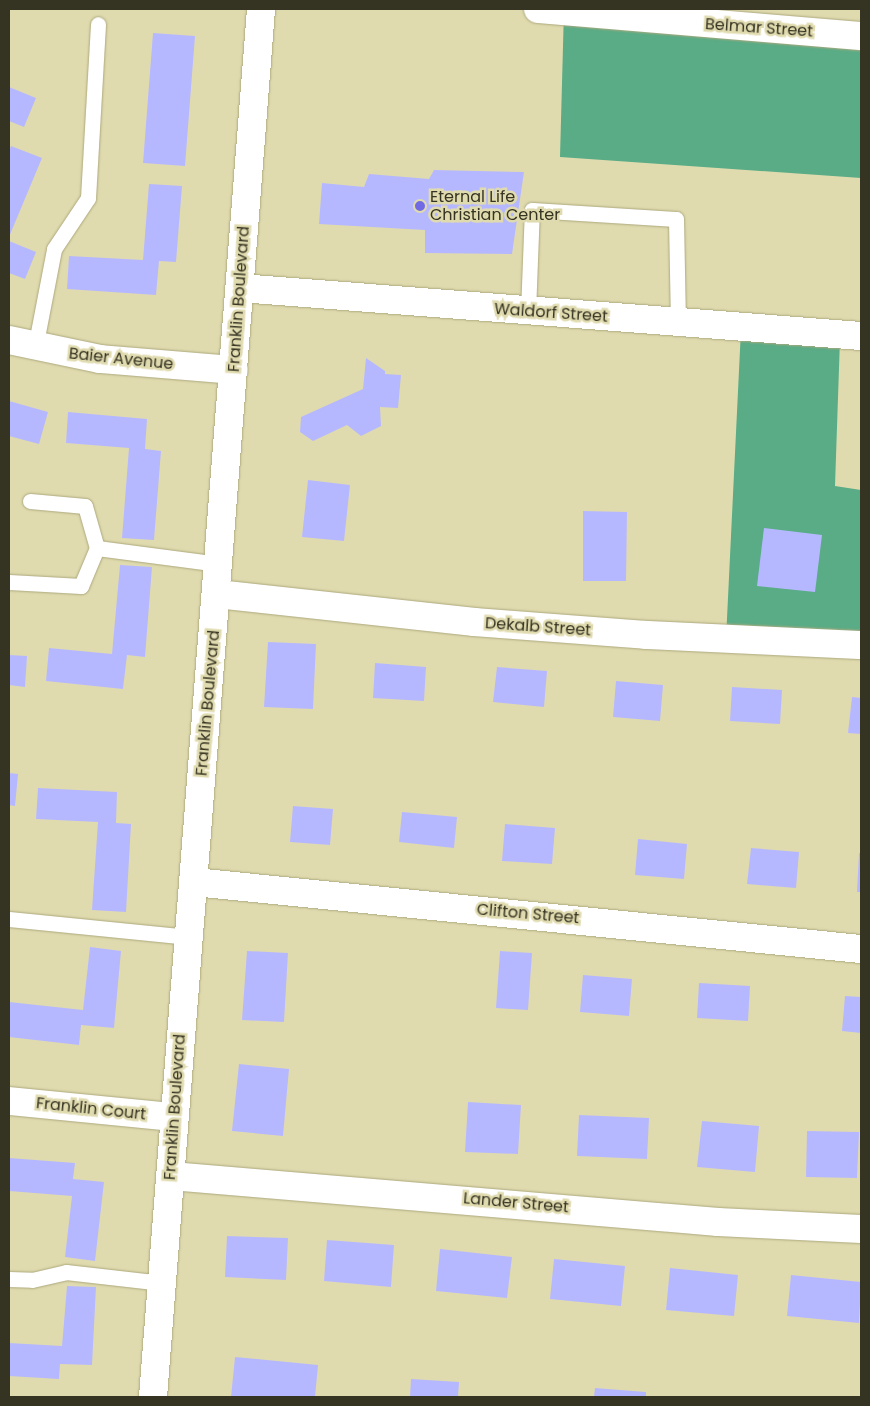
<!DOCTYPE html>
<style>
body{margin:0}
#map{position:relative;width:870px;height:1406px;overflow:hidden;background:#e0dbaf;font-family:Poppins,sans-serif}
div>[style]{position:absolute}
[style*='--x']{left:calc(var(--x)*1px);top:calc(var(--y)*1px);width:calc(var(--w)*1px);rotate:calc(var(--a)*1deg)}
.forest>*{inset:0;background:#59ac86}
.building>*{inset:0;background:#b6b8ff}
.roads{filter:drop-shadow(0 0 1px #ada97e) drop-shadow(0 0 1px #ada97e)}
.service>*{height:15px;margin:-7.5px;padding:0 7.5px;transform-origin:7.5px;border-radius:7.5px;background:#fff}
.minor>*{height:28px;margin:-14px;padding:0 14px;transform-origin:14px;border-radius:14px;background:#fff}
.tertiary>*{height:28px;margin:-14px;padding:0 14px;transform-origin:14px;border-radius:14px;background:#fff}
.dots>*{width:14px;height:14px;translate:-50% -50%;box-sizing:border-box;border:2px solid #e0dbaf;border-radius:50%}
span{translate:-50% -50%;white-space:nowrap;text-align:center;line-height:1.15;-webkit-text-stroke:5px #e0dbaf;paint-order:stroke}
.street-label{font-size:16px;color:#353322}
.poi-label{font-size:16px;color:#353322}
.left{translate:0 -50%;text-align:left}
.frame{position:absolute;inset:0;border:10px solid #353322;pointer-events:none}
</style>
<div id="map">
<div class="forest">
<div style="clip-path:polygon(564px 9px,861px 29px,861px 178px,560px 157px)"></div>
<div style="clip-path:polygon(741px 329px,840px 339px,835px 486px,861px 490px,861px 653px,726px 639px)"></div>
</div>
<div class="building">
<div style="clip-path:polygon(153px 33px,195px 36px,185px 166px,143px 163px)"></div>
<div style="clip-path:polygon(9px 87px,36px 98px,24px 127px,9px 121px)"></div>
<div style="clip-path:polygon(11px 146px,42px 158px,9px 237px,9px 151px)"></div>
<div style="clip-path:polygon(434px 170px,524px 172px,512px 254px,425px 253px,425px 230px,319px 224px,322px 183px,364px 187px,369px 174px,429px 179px)"></div>
<div style="clip-path:polygon(149px 184px,182px 186px,176px 262px,159px 261px,156px 295px,67px 289px,69px 256px,143px 260px)"></div>
<div style="clip-path:polygon(9px 241px,36px 252px,25px 279px,9px 273px)"></div>
<div style="clip-path:polygon(366px 358px,385px 371px,385px 374px,401px 375px,398px 408px,380px 407px,381px 426px,361px 436px,347px 425px,313px 441px,300px 432px,301px 417px,363px 389px)"></div>
<div style="clip-path:polygon(9px 401px,48px 412px,39px 444px,9px 436px)"></div>
<div style="clip-path:polygon(68px 412px,147px 419px,145px 449px,161px 451px,154px 540px,122px 538px,129px 448px,66px 443px)"></div>
<div style="clip-path:polygon(308px 480px,350px 485px,344px 541px,302px 537px)"></div>
<div style="clip-path:polygon(583px 511px,627px 512px,626px 581px,583px 581px)"></div>
<div style="clip-path:polygon(764px 528px,822px 535px,815px 592px,757px 586px)"></div>
<div style="clip-path:polygon(120px 565px,152px 567px,145px 657px,127px 655px,123px 689px,46px 681px,49px 648px,112px 654px)"></div>
<div style="clip-path:polygon(268px 642px,316px 644px,313px 709px,264px 707px)"></div>
<div style="clip-path:polygon(9px 655px,27px 656px,25px 687px,9px 685px)"></div>
<div style="clip-path:polygon(375px 663px,426px 667px,424px 701px,373px 698px)"></div>
<div style="clip-path:polygon(497px 667px,547px 671px,544px 707px,493px 702px)"></div>
<div style="clip-path:polygon(616px 681px,663px 685px,660px 721px,613px 717px)"></div>
<div style="clip-path:polygon(732px 687px,782px 690px,780px 724px,730px 721px)"></div>
<div style="clip-path:polygon(852px 697px,861px 698px,861px 734px,848px 733px)"></div>
<div style="clip-path:polygon(9px 773px,18px 774px,15px 806px,9px 805px)"></div>
<div style="clip-path:polygon(38px 788px,117px 792px,116px 823px,131px 824px,126px 912px,92px 910px,98px 822px,36px 819px)"></div>
<div style="clip-path:polygon(293px 806px,333px 809px,330px 845px,290px 842px)"></div>
<div style="clip-path:polygon(402px 812px,457px 817px,454px 848px,399px 842px)"></div>
<div style="clip-path:polygon(505px 824px,555px 828px,552px 864px,502px 861px)"></div>
<div style="clip-path:polygon(638px 839px,687px 844px,684px 879px,635px 875px)"></div>
<div style="clip-path:polygon(751px 848px,799px 852px,796px 888px,747px 884px)"></div>
<div style="clip-path:polygon(859px 853px,861px 853px,861px 892px,857px 892px)"></div>
<div style="clip-path:polygon(90px 947px,121px 951px,114px 1028px,81px 1025px,79px 1045px,9px 1037px,9px 1002px,83px 1010px)"></div>
<div style="clip-path:polygon(247px 951px,288px 953px,284px 1022px,242px 1020px)"></div>
<div style="clip-path:polygon(500px 951px,532px 953px,528px 1010px,496px 1008px)"></div>
<div style="clip-path:polygon(583px 975px,632px 979px,629px 1016px,580px 1012px)"></div>
<div style="clip-path:polygon(699px 983px,750px 986px,748px 1021px,697px 1018px)"></div>
<div style="clip-path:polygon(845px 996px,861px 997px,861px 1033px,842px 1031px)"></div>
<div style="clip-path:polygon(239px 1064px,289px 1069px,283px 1136px,232px 1131px)"></div>
<div style="clip-path:polygon(468px 1102px,521px 1105px,518px 1154px,465px 1152px)"></div>
<div style="clip-path:polygon(579px 1115px,649px 1118px,647px 1159px,577px 1156px)"></div>
<div style="clip-path:polygon(702px 1121px,759px 1126px,755px 1172px,697px 1167px)"></div>
<div style="clip-path:polygon(807px 1131px,859px 1132px,857px 1178px,806px 1177px)"></div>
<div style="clip-path:polygon(9px 1158px,75px 1163px,73px 1179px,104px 1182px,95px 1261px,65px 1257px,72px 1196px,9px 1191px)"></div>
<div style="clip-path:polygon(227px 1236px,288px 1238px,286px 1280px,225px 1277px)"></div>
<div style="clip-path:polygon(327px 1240px,394px 1245px,391px 1287px,324px 1281px)"></div>
<div style="clip-path:polygon(440px 1249px,512px 1257px,507px 1298px,436px 1291px)"></div>
<div style="clip-path:polygon(554px 1259px,625px 1266px,621px 1306px,550px 1299px)"></div>
<div style="clip-path:polygon(670px 1268px,738px 1275px,734px 1316px,666px 1310px)"></div>
<div style="clip-path:polygon(791px 1275px,861px 1282px,859px 1323px,787px 1316px)"></div>
<div style="clip-path:polygon(67px 1286px,96px 1287px,92px 1365px,60px 1364px,59px 1379px,9px 1376px,9px 1343px,62px 1346px)"></div>
<div style="clip-path:polygon(235px 1357px,318px 1365px,315px 1397px,231px 1397px)"></div>
<div style="clip-path:polygon(411px 1379px,459px 1382px,458px 1397px,410px 1397px)"></div>
<div style="clip-path:polygon(595px 1388px,646px 1392px,646px 1397px,594px 1397px)"></div>
</div>
<div class="roads">
<div class="service">
<div style="--x:528;--y:312;--w:102;--a:-87.8"></div>
<div style="--x:532;--y:210;--w:144;--a:3.6"></div>
<div style="--x:676;--y:219;--w:102;--a:88.9"></div>
<div style="--x:35;--y:348;--w:101;--a:-79.1"></div>
<div style="--x:54;--y:249;--w:61;--a:-56.3"></div>
<div style="--x:88;--y:198;--w:174;--a:-86.7"></div>
<div style="--x:30;--y:501;--w:55;--a:5.2"></div>
<div style="--x:85;--y:506;--w:44;--a:74.1"></div>
<div style="--x:9;--y:582;--w:72;--a:3.2"></div>
<div style="--x:81;--y:586;--w:41;--a:-67.2"></div>
<div style="--x:97;--y:548;--w:123;--a:7.5"></div>
<div style="--x:9;--y:919;--w:181;--a:5.7"></div>
<div style="--x:9;--y:1279;--w:23;--a:2"></div>
<div style="--x:32;--y:1280;--w:35;--a:-13"></div>
<div style="--x:66;--y:1272;--w:97;--a:6.5"></div>
</div>
<div class="minor">
<div style="--x:538;--y:9;--w:324;--a:4.8"></div>
<div style="--x:240;--y:288;--w:623;--a:4.42"></div>
<div style="--x:9;--y:340;--w:93;--a:11.8"></div>
<div style="--x:100;--y:359;--w:134;--a:4.7"></div>
<div style="--x:217;--y:594;--w:259;--a:6.2"></div>
<div style="--x:474;--y:622;--w:172;--a:4.3"></div>
<div style="--x:646;--y:635;--w:215;--a:2.7"></div>
<div style="--x:194;--y:882;--w:670;--a:5.74"></div>
<div style="--x:9;--y:1101;--w:164;--a:5.6"></div>
<div style="--x:171;--y:1176;--w:549;--a:4.81"></div>
<div style="--x:718;--y:1222;--w:143;--a:2.8"></div>
</div>
<div class="tertiary">
<div style="--x:153;--y:1397;--w:1392;--a:-85.55"></div>
</div>
</div>
<div class="dots">
<div style="left:420px;top:206px;background:#726ae4"></div>
</div>
<div class="street-label">
<span style="left:759px;top:28px;rotate:4deg">Belmar Street</span>
<span style="left:239px;top:299px;rotate:-86deg">Franklin Boulevard</span>
<span style="left:551px;top:313px;rotate:4deg">Waldorf Street</span>
<span style="left:121px;top:359px;rotate:6deg">Baier Avenue</span>
<span style="left:538px;top:627px;rotate:4deg">Dekalb Street</span>
<span style="left:208px;top:703px;rotate:-85deg">Franklin Boulevard</span>
<span style="left:528px;top:914px;rotate:5deg">Clifton Street</span>
<span style="left:175px;top:1107px;rotate:-86deg">Franklin Boulevard</span>
<span style="left:91px;top:1109px;rotate:6deg">Franklin Court</span>
<span style="left:516px;top:1203px;rotate:5deg">Lander Street</span>
</div>
<div class="poi-label">
<span class="left" style="left:430px;top:206px">Eternal Life<br>Christian Center</span>
</div>
<div class="frame"></div>
</div>
